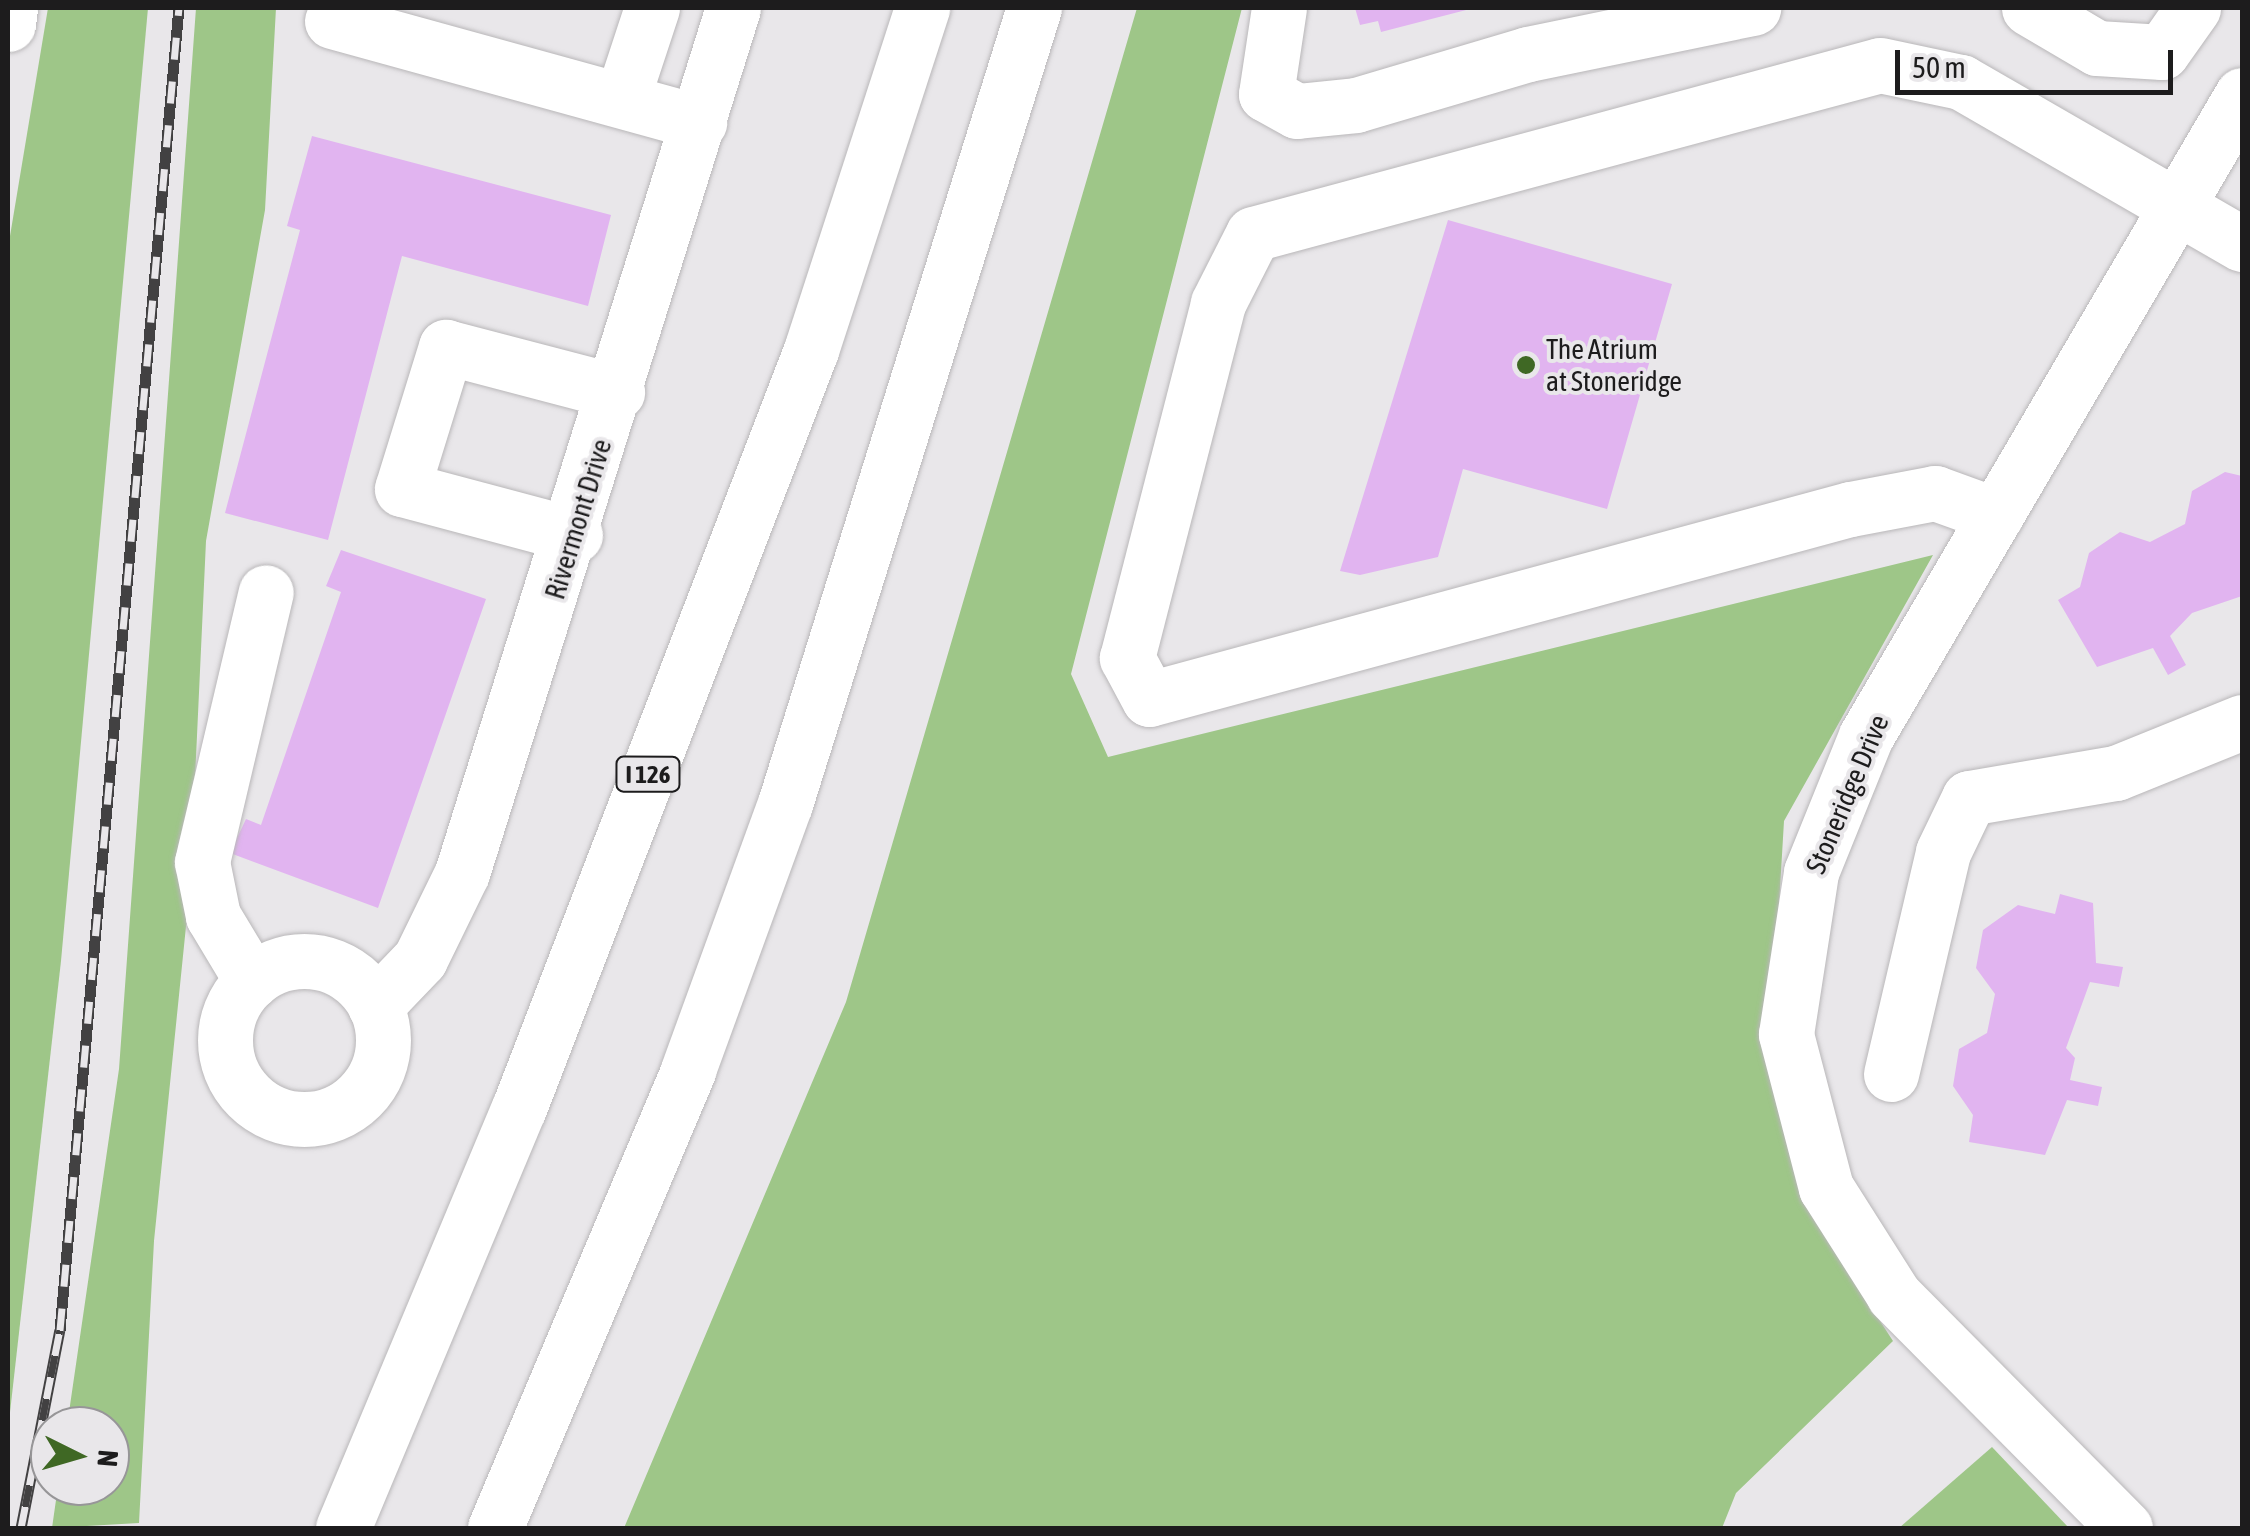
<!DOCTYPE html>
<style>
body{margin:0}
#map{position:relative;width:2250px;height:1536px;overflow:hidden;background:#e9e7ea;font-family:"Asap Condensed",sans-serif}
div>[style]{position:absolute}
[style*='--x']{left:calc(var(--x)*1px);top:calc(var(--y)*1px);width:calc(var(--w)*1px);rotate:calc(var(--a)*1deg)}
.forest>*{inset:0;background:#9ec688}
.building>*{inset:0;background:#e1b4f0}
.roads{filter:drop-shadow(0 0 2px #b9b7b9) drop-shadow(0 0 2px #b9b7b9)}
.minor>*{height:55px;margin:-27.5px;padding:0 27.5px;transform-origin:27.5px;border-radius:27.5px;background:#fff}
.minor>.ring{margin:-27.5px;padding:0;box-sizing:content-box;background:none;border:55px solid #fff;border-radius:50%}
.highway>*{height:55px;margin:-27.5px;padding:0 27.5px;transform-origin:27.5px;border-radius:27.5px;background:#fff}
.rail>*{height:11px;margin-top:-5.5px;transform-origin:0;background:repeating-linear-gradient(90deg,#e9e7ea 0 22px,#424142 0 44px);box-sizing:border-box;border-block:2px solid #424142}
.dots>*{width:28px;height:28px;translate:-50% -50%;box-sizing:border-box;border:5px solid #e9e7ea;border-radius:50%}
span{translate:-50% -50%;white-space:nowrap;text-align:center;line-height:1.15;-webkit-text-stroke:8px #e9e7ea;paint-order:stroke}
.shield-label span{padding:2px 8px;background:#e9e7ea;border:2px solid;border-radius:8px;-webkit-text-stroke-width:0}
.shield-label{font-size:25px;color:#1d1c1d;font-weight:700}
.poi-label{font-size:28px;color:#1d1c1d}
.left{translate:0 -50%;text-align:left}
.street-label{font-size:28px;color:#1d1c1d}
.frame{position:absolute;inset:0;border:10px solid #1d1c1d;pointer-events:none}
.north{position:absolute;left:30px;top:1406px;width:100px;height:100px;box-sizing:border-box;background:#e9e7ea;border:2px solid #979698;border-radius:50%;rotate:95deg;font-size:28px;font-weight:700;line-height:40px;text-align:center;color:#1d1c1d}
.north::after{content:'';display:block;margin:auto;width:35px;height:45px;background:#3f6824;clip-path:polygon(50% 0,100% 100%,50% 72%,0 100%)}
.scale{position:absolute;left:1895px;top:50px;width:278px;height:45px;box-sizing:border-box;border:5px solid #1d1c1d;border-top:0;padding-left:12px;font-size:30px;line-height:35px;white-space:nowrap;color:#1d1c1d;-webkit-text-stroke:8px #e9e7ea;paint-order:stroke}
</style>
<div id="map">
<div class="forest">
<div style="clip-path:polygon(48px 8px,148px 8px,61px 961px,8px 1430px,8px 248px)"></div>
<div style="clip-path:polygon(196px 8px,276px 8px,265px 210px,206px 541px,190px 887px,154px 1241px,139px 1523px,52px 1528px,58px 1486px,110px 1486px,110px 1426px,67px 1426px,119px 1069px)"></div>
<div style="clip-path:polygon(1137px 8px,1242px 8px,1071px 674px,1108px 757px,1933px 555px,1784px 821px,1769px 1075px,1803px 1202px,1893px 1341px,1736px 1493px,1722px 1528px,624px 1528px,846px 1002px)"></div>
<div style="clip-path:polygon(1992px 1447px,2069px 1528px,1899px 1528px)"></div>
</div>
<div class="building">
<div style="clip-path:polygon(1355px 8px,1470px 8px,1470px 9px,1381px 32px,1378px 21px,1360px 25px)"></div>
<div style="clip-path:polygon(312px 136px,611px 215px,588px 306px,402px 256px,328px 540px,225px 513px,300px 230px,287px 226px)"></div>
<div style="clip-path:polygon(1448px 220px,1672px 284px,1607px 509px,1463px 469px,1438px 557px,1360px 575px,1340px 571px)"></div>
<div style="clip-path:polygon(2225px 472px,2242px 476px,2242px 596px,2192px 613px,2170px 636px,2186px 665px,2168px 675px,2153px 648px,2097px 667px,2058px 600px,2080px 587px,2089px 553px,2120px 532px,2150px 542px,2185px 524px,2192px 491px)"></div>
<div style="clip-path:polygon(341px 550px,486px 599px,378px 908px,230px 853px,246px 819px,261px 825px,341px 592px,326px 586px)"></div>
<div style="clip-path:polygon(2060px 894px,2093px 903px,2096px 963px,2123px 967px,2119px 987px,2090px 982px,2066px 1048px,2075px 1058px,2070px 1080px,2102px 1087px,2098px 1106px,2067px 1100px,2045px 1155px,1969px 1142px,1973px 1115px,1953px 1086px,1959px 1049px,1987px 1033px,1995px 994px,1976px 968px,1983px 930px,2018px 905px,2055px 914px)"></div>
</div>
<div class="roads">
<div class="minor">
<div style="--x:1279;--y:8;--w:87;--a:98.6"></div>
<div style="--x:1266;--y:94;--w:35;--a:29"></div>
<div style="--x:1297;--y:111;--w:59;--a:-5.8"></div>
<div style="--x:1356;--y:105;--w:179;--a:-16.5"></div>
<div style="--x:1528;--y:54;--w:230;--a:-11.6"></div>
<div style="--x:2029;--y:8;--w:79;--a:30.5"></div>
<div style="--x:2097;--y:48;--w:65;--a:3.5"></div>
<div style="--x:2162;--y:52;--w:54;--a:-54.8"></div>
<div style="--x:332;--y:21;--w:381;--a:15.4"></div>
<div style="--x:8;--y:24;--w:16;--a:-83"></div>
<div style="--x:622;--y:99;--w:96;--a:-71.8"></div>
<div style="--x:1996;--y:515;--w:65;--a:-160.2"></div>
<div style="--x:1935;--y:493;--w:86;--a:169.3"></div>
<div style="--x:1850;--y:509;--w:726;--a:164.83"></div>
<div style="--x:1149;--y:699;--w:47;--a:-118.2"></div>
<div style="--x:1127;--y:658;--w:366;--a:-75.6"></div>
<div style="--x:1218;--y:303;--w:77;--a:-63.1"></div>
<div style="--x:1253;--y:234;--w:649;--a:-15.08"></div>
<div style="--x:1880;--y:65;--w:83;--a:11.9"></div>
<div style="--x:1961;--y:82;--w:324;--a:30"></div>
<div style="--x:575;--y:535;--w:179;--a:-165.1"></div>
<div style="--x:402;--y:489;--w:149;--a:-72.8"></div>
<div style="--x:446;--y:347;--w:177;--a:14.7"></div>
<div class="ring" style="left:225px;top:961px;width:103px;height:103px"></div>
<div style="--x:252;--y:981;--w:76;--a:-121"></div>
<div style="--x:213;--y:916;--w:55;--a:-101.5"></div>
<div style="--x:202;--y:862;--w:277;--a:-76.7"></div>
<div style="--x:375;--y:1006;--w:65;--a:-46.2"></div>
<div style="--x:420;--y:959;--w:96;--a:-64"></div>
<div style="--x:462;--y:873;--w:906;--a:-72.6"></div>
<div style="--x:1891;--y:1074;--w:228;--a:-76.8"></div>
<div style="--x:1943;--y:852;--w:60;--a:-64.3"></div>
<div style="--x:1969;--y:798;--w:149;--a:-9.7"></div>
<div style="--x:2116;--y:773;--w:136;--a:-22"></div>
<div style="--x:2125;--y:1528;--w:328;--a:-134.8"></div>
<div style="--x:1894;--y:1295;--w:127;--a:-122.4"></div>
<div style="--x:1826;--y:1188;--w:159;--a:-104.6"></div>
<div style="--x:1786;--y:1034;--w:164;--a:-81.2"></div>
<div style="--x:1811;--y:872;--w:147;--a:-68"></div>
<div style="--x:1866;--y:736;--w:743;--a:-59.6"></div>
</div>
<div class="highway">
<div style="--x:343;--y:1528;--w:455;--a:-67.3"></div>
<div style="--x:519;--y:1108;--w:812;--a:-68.93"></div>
<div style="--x:811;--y:350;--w:360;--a:-72"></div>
<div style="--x:495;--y:1528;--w:497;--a:-67.1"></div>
<div style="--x:688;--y:1070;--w:283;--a:-70"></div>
<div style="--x:785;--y:804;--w:834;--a:-72.63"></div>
</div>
</div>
<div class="rail">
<div style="--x:21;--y:1528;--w:202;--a:-78.9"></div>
<div style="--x:60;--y:1330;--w:1327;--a:-84.86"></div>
</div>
<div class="dots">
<div style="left:1526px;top:365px;background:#3f6824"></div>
</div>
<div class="shield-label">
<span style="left:648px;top:774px">I 126</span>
</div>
<div class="poi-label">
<span class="left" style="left:1546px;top:365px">The Atrium<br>at Stoneridge</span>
</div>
<div class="street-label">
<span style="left:578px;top:519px;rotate:-73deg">Rivermont Drive</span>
<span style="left:1847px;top:794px;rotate:-67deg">Stoneridge Drive</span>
</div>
<div class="frame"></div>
<div class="north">N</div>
<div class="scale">50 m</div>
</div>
